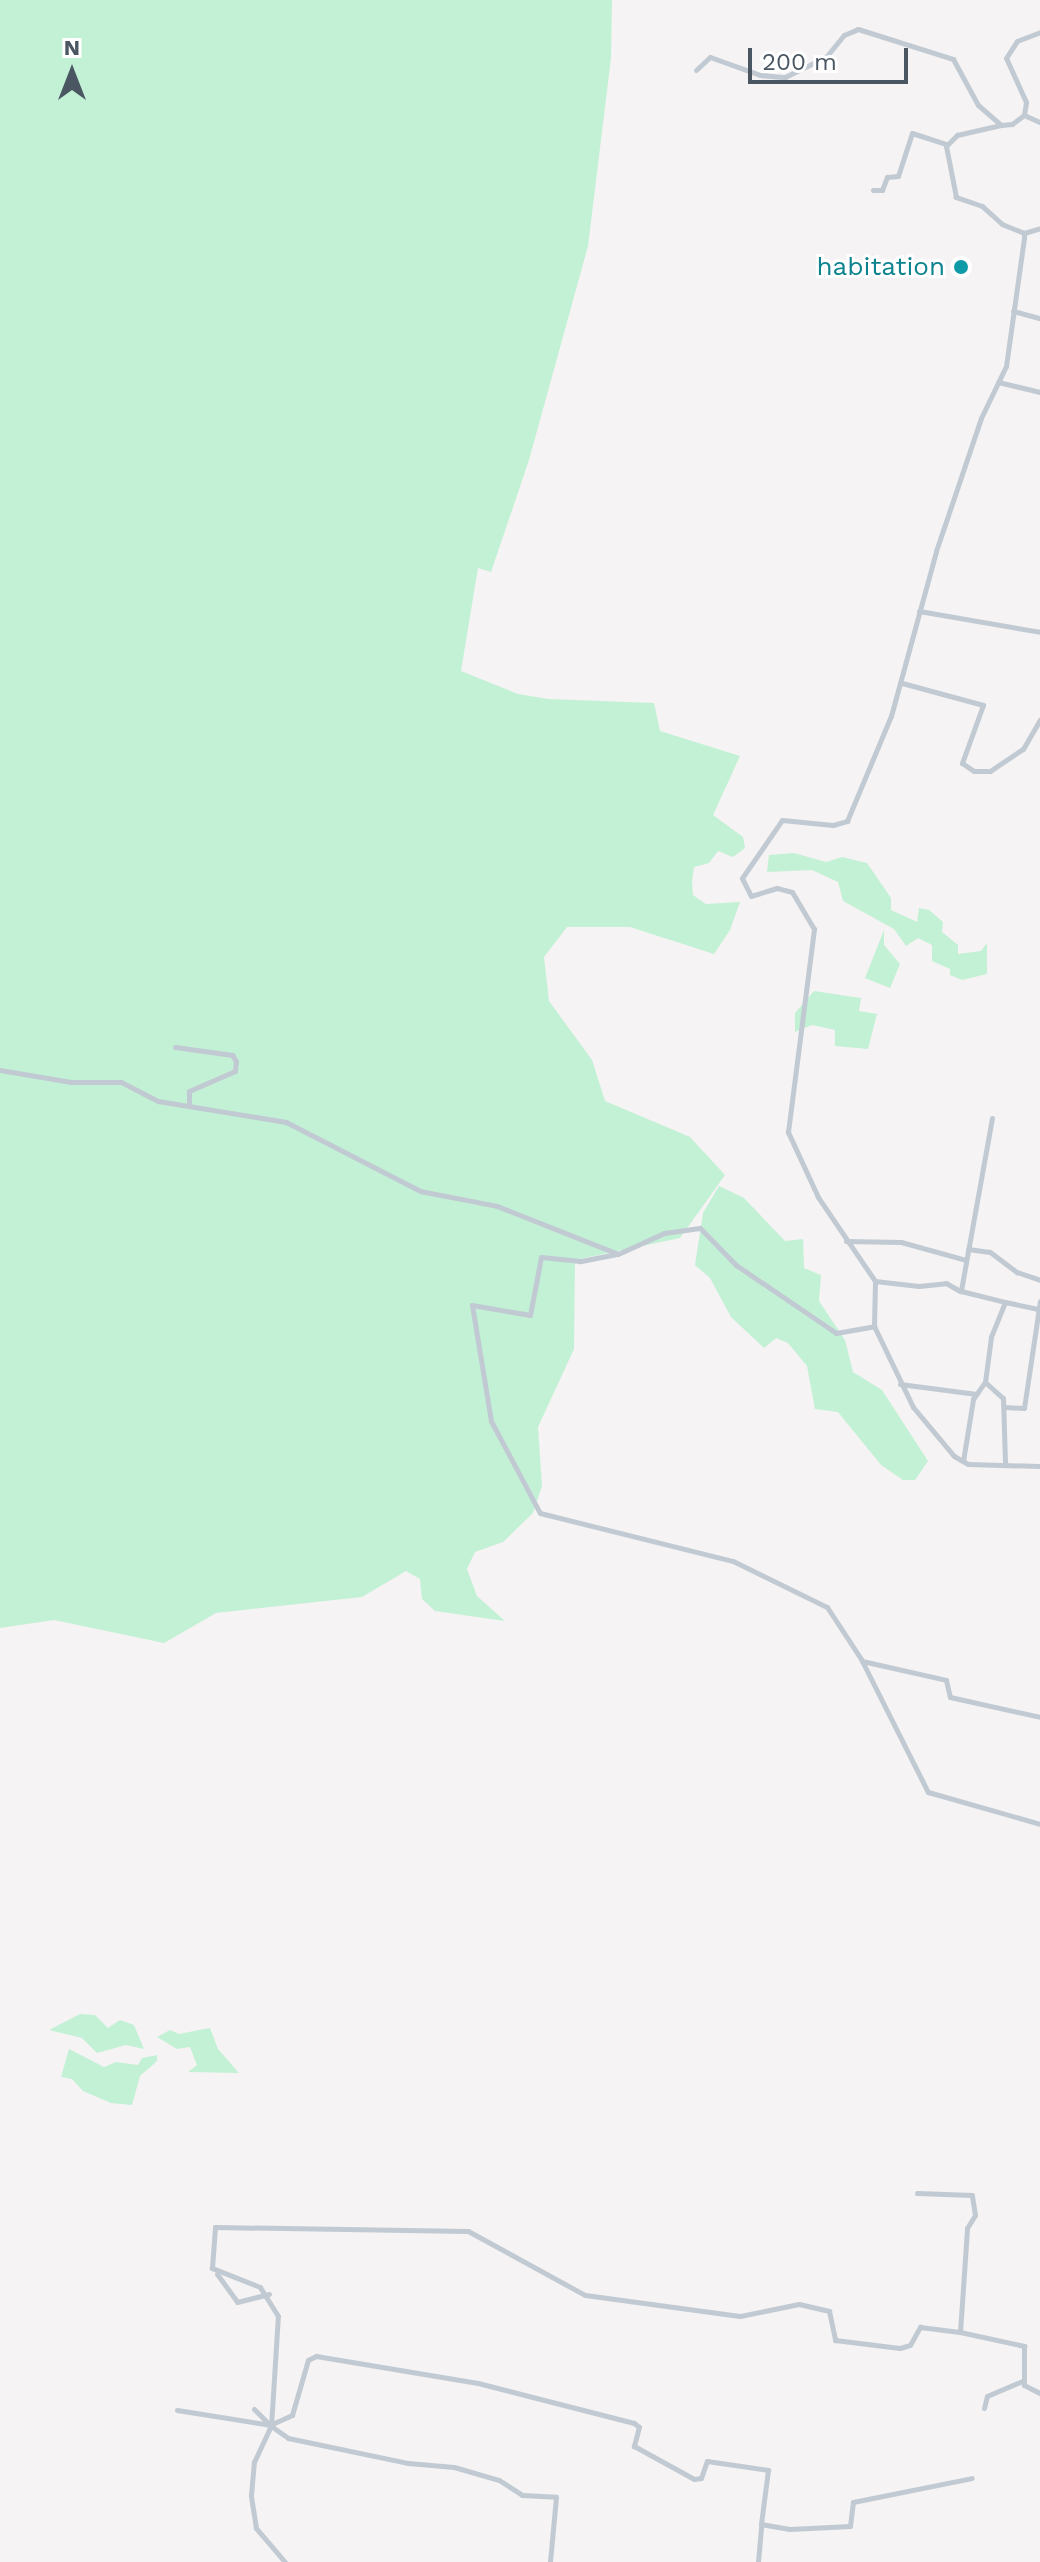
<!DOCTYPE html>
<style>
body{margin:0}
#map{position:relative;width:1040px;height:2562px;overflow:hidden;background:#f5f3f3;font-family:"Work Sans",sans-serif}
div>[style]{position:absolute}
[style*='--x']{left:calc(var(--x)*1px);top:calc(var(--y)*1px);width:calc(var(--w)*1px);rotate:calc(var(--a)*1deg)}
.green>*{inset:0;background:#c3f1d5}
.minor>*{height:5px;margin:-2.5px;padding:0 2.5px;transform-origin:2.5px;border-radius:2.5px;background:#c1cad2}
.dots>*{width:22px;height:22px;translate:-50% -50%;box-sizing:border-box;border:4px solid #fff;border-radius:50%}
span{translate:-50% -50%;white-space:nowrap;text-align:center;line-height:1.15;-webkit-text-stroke:6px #fff;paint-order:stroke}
.culture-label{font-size:26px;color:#0d838f}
.right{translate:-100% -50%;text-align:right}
.north{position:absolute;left:32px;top:32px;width:80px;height:80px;-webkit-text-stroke:6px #fff;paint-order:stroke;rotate:0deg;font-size:22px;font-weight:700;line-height:32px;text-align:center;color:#4a5661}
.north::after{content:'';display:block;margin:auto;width:28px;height:36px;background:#4a5661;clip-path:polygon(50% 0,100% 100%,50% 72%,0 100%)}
.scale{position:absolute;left:748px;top:48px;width:160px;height:36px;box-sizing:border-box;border:4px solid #4a5661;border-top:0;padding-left:10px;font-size:24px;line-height:28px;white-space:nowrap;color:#4a5661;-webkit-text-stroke:6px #fff;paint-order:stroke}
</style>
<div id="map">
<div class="green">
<div style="clip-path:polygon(0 0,612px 0,611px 58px,588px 246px,529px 460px,491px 572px,478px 568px,461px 671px,518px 694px,548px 699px,654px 703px,660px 731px,740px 756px,713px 815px,743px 837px,745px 848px,733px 857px,718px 851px,709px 863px,694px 867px,692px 881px,693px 895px,706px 904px,740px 902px,730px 930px,714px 954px,630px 927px,567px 927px,544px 957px,549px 1001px,592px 1060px,605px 1101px,690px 1137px,725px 1175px,680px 1238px,575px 1260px,574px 1349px,538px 1427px,542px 1486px,533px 1513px,503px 1542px,475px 1552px,467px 1569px,477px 1596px,505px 1621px,435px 1611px,422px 1599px,420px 1579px,406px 1571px,362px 1597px,216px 1613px,164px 1643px,54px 1620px,0 1628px)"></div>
<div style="clip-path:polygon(794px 853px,826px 862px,842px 857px,867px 863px,891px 898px,891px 910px,917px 922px,919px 908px,929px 910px,943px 922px,942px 932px,958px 945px,958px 954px,981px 951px,987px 943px,987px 974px,962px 980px,950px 975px,950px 969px,932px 961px,932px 945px,918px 938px,906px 946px,894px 929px,843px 901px,838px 882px,812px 870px,767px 872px,769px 855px)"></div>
<div style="clip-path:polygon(884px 930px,884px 945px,900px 964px,890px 988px,865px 978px)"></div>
<div style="clip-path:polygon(814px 991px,861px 998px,859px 1011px,877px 1014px,868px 1049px,835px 1046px,835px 1030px,812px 1025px,795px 1032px,795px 1013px)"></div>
<div style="clip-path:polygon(719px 1186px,744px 1198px,785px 1241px,803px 1239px,804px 1268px,821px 1275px,819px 1301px,845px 1340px,853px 1372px,882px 1390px,928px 1461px,915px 1480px,903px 1480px,881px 1465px,838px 1412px,815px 1409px,807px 1366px,788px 1343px,776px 1338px,764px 1348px,731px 1317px,710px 1278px,695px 1265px,703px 1213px)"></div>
<div style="clip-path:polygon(80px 2014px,95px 2015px,108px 2028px,120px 2020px,134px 2025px,144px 2049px,126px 2045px,97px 2053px,82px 2038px,49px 2030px)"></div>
<div style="clip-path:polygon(210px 2028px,218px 2049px,239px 2073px,188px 2072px,197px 2065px,190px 2047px,177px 2049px,157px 2037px,170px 2030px,179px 2034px)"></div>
<div style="clip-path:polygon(69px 2049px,104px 2067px,116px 2062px,138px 2065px,142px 2058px,157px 2055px,157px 2061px,140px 2076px,132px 2105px,111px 2103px,83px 2091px,72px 2079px,61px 2077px)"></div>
</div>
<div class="minor">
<div style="--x:696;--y:70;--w:19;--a:-43"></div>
<div style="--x:710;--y:57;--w:53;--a:19.8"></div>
<div style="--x:760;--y:75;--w:25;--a:5"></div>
<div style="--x:785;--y:77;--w:46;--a:-26"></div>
<div style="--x:826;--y:57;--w:28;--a:-51"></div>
<div style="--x:844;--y:35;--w:15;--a:-23"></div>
<div style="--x:858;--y:29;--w:100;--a:17.5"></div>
<div style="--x:953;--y:59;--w:52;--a:61.5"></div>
<div style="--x:978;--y:105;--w:30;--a:41"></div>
<div style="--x:1001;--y:125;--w:11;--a:-5"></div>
<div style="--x:1012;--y:124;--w:15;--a:-37"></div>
<div style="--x:1024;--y:115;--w:13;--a:-81"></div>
<div style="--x:1026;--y:102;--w:48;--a:-114.4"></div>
<div style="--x:1006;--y:58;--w:20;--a:-57"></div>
<div style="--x:1017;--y:41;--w:25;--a:-21"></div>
<div style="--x:1024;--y:115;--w:17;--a:24"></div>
<div style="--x:873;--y:190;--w:9;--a:0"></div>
<div style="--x:882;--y:190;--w:14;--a:-69"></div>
<div style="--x:887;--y:177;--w:11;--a:-5"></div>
<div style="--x:898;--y:176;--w:45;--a:-72"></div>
<div style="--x:912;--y:133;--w:36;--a:18"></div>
<div style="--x:1024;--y:233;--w:17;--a:-17"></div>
<div style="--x:1013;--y:311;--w:28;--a:15"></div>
<div style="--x:998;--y:382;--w:43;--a:13.4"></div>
<div style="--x:919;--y:611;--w:123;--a:9.8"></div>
<div style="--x:902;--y:683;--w:84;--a:15.2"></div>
<div style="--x:983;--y:705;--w:62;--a:109.9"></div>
<div style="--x:962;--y:763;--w:14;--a:34"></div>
<div style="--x:974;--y:771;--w:16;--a:0"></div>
<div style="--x:990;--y:771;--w:40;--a:-34"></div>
<div style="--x:1023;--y:749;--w:34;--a:-60"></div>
<div style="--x:175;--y:1047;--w:58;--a:8"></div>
<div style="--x:232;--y:1055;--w:7;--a:56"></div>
<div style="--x:236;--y:1061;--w:10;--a:96"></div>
<div style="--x:235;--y:1071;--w:50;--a:156.5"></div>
<div style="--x:189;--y:1091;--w:13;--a:90"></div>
<div style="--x:0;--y:1070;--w:72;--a:9.6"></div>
<div style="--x:71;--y:1082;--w:50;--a:0"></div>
<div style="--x:121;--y:1082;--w:42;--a:27.2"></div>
<div style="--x:158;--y:1101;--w:130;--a:9.3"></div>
<div style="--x:286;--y:1122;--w:151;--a:27.2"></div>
<div style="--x:420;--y:1191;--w:78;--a:11"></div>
<div style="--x:497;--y:1206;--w:130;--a:21.6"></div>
<div style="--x:618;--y:1254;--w:51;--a:-24.5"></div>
<div style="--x:664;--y:1233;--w:36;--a:-8"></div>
<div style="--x:700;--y:1228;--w:52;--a:45.8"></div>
<div style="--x:736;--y:1265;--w:121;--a:34.2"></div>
<div style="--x:836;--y:1333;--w:39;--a:-10"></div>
<div style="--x:874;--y:1326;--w:90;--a:64.3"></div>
<div style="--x:913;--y:1407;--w:64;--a:50.1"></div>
<div style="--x:954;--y:1456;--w:16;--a:30"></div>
<div style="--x:968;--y:1464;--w:72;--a:1.6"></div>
<div style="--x:992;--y:1118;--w:176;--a:100.2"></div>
<div style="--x:961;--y:1291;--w:45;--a:14"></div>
<div style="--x:1005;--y:1302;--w:38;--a:112"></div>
<div style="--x:991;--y:1337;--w:45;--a:97.6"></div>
<div style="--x:985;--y:1382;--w:24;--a:42"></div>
<div style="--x:1003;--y:1398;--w:64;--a:88.2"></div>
<div style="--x:846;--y:1241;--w:55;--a:1"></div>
<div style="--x:901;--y:1242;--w:67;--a:15.5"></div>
<div style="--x:968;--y:1249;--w:22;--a:8"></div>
<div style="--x:990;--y:1252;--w:34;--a:37"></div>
<div style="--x:1017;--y:1272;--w:24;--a:19"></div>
<div style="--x:617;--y:1254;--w:38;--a:169"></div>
<div style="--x:580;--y:1261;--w:39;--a:-174"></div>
<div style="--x:541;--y:1257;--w:59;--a:100.7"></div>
<div style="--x:530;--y:1315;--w:59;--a:-170.2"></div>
<div style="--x:472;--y:1305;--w:118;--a:80.7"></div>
<div style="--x:491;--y:1421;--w:104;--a:62"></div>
<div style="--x:540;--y:1513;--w:199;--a:14"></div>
<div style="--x:733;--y:1561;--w:105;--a:26.1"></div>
<div style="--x:827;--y:1607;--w:62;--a:56.8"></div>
<div style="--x:861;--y:1659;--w:149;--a:63.3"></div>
<div style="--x:928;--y:1792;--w:116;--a:15.9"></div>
<div style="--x:875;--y:1281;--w:44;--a:6.5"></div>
<div style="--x:919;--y:1286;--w:27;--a:-6"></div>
<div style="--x:946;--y:1283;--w:16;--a:30"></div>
<div style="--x:1005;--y:1302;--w:35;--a:12"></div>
<div style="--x:874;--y:1326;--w:45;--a:-88.7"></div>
<div style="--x:875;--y:1281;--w:102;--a:-124.2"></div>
<div style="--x:818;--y:1197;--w:72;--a:-114.8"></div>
<div style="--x:788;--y:1132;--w:205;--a:-82.7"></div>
<div style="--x:814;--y:929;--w:43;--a:-120.7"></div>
<div style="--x:792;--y:892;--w:16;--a:-165"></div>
<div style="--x:777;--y:888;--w:27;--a:163"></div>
<div style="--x:751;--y:896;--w:20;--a:-117"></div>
<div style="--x:742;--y:878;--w:70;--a:-55.4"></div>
<div style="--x:782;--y:820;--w:51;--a:5.6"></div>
<div style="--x:833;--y:825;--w:15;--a:-16"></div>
<div style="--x:847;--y:821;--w:114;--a:-67.3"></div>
<div style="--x:891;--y:716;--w:171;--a:-74.7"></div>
<div style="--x:936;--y:551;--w:140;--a:-71.3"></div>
<div style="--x:981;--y:418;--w:58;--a:-64.3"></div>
<div style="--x:1006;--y:366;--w:129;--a:-82"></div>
<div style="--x:1024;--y:238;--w:5;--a:-90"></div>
<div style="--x:1024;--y:233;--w:24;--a:-158"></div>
<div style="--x:1002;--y:224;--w:27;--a:-138"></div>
<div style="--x:982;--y:206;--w:28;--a:-161"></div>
<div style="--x:956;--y:197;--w:52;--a:-101.1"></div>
<div style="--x:946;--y:146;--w:16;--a:-45"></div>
<div style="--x:957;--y:135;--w:45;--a:-12.8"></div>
<div style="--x:900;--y:1384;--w:77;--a:7.5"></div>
<div style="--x:1004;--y:1407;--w:20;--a:3"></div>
<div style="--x:1024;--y:1408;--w:108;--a:-81.5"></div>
<div style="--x:963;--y:1461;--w:63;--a:-80.8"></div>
<div style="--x:973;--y:1399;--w:19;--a:-55"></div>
<div style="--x:862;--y:1661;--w:86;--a:12.7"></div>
<div style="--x:946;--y:1680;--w:17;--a:77"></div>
<div style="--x:950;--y:1697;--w:92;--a:12.5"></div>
<div style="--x:217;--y:2274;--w:34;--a:54"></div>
<div style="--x:237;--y:2302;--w:33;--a:-14"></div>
<div style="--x:960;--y:2332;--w:66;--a:12.3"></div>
<div style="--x:1024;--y:2346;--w:39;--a:90"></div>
<div style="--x:1024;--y:2385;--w:18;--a:27"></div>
<div style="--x:984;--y:2408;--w:12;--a:-76"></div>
<div style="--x:987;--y:2396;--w:39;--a:-23"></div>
<div style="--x:254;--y:2409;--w:23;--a:45"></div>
<div style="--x:177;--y:2410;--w:95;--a:9.1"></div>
<div style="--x:272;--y:2424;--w:22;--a:-24"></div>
<div style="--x:292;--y:2415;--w:57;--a:-73.8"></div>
<div style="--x:308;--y:2360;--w:9;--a:-27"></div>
<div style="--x:316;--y:2356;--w:164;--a:9.5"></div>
<div style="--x:478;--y:2383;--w:161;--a:14.4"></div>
<div style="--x:634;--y:2423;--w:6;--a:39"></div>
<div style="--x:639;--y:2427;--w:20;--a:105"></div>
<div style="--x:634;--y:2446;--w:68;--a:28.8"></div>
<div style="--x:694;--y:2479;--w:7;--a:-8"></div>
<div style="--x:701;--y:2478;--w:18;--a:-71"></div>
<div style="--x:707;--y:2461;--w:62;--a:8.4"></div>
<div style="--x:768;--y:2470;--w:54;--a:97.4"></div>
<div style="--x:761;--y:2524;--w:29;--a:10"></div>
<div style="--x:790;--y:2529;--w:60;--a:-2.9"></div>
<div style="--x:850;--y:2526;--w:24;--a:-83"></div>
<div style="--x:853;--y:2502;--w:121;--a:-11.4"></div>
<div style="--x:271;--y:2426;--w:21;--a:35"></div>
<div style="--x:288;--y:2438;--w:123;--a:11.8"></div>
<div style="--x:408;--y:2463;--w:46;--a:5"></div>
<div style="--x:454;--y:2467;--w:47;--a:16.1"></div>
<div style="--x:499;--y:2480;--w:27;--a:33"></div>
<div style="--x:522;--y:2495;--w:34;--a:3"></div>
<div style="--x:556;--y:2497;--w:65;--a:95.3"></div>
<div style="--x:285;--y:2562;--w:45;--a:-130.5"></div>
<div style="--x:256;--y:2528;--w:33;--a:-99"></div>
<div style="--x:251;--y:2495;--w:33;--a:-85"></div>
<div style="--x:254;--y:2462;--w:40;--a:-65"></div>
<div style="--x:271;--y:2426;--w:110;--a:-86.4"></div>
<div style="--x:278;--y:2316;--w:34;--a:-122"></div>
<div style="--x:260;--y:2287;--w:52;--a:-158.4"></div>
<div style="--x:212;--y:2268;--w:41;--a:-85.8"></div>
<div style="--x:215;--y:2227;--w:253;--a:0.9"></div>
<div style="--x:468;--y:2231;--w:133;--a:28.7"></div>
<div style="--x:585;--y:2295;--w:156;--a:7.7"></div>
<div style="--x:740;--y:2316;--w:60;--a:-11.5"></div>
<div style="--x:799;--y:2304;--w:31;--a:13"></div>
<div style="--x:829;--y:2311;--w:30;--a:78"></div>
<div style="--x:835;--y:2340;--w:65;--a:7"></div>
<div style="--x:900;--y:2348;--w:10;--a:-17"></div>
<div style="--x:910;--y:2345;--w:21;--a:-61"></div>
<div style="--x:920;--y:2327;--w:40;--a:7.1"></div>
<div style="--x:960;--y:2332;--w:104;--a:-86.1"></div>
<div style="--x:967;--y:2228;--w:15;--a:-58"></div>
<div style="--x:975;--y:2215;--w:20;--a:-99"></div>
<div style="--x:972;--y:2195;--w:55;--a:-177.9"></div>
<div style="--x:758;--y:2562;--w:38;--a:-85"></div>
</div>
<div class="dots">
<div style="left:961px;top:267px;background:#0f9aa8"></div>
</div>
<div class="culture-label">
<span class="right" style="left:945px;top:267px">habitation</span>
</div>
<div class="north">N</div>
<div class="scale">200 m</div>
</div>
